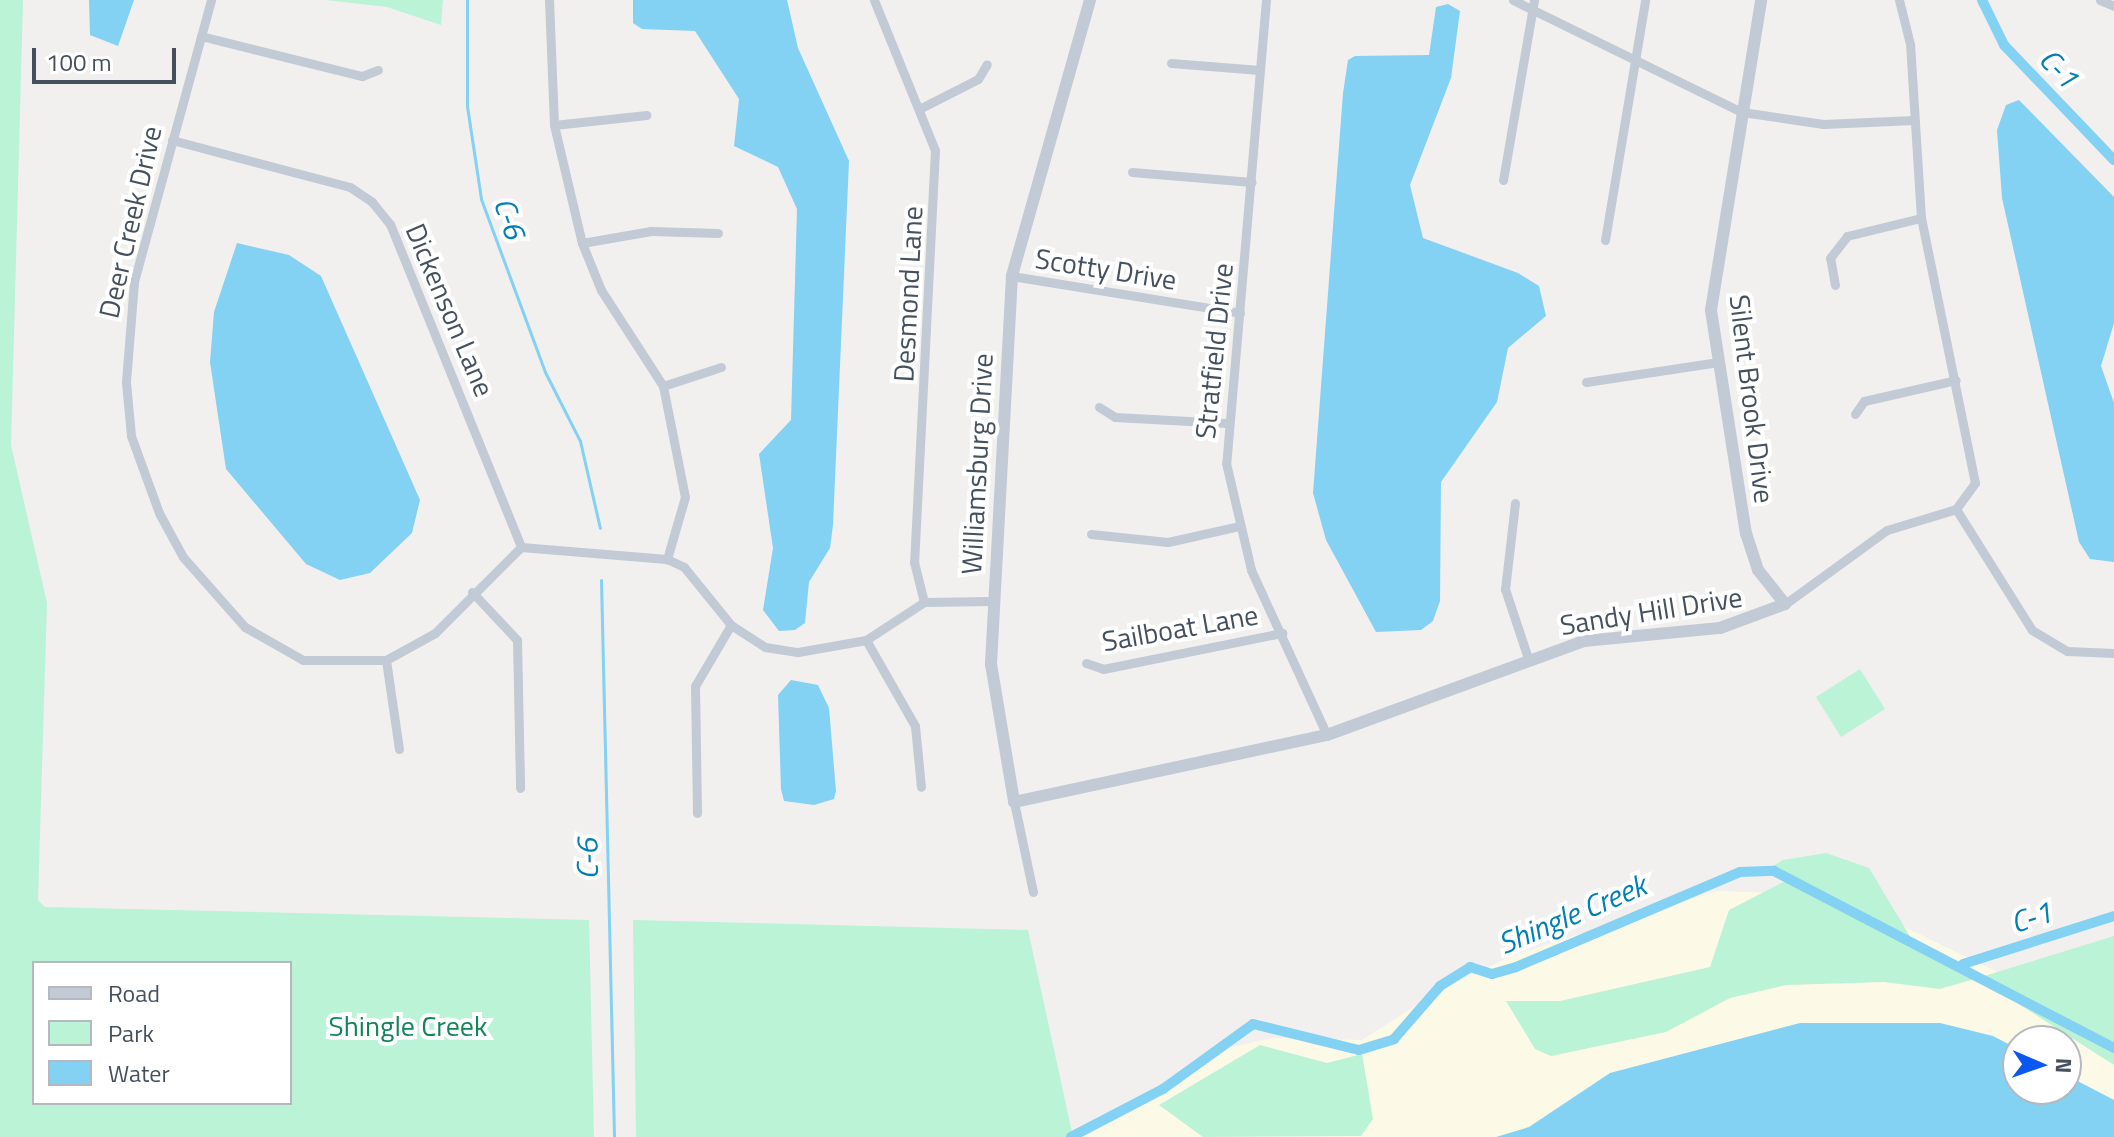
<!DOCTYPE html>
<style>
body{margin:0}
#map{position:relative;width:2114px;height:1137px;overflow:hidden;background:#f2efef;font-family:"Titillium Web",sans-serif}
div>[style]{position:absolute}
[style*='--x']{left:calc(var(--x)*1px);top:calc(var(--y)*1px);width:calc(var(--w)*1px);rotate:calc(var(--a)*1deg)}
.commercial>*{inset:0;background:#fdf9e7}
.green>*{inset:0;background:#baf3d5}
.water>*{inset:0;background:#83d1f3}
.stream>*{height:3px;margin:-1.5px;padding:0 1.5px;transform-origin:1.5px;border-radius:1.5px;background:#83d1f3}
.canal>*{height:10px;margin:-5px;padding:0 5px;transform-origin:5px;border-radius:5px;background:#83d1f3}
.minor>*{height:9px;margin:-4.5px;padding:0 4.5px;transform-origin:4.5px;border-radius:4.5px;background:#c1cad5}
.tertiary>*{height:12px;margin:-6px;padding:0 6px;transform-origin:6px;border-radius:6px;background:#c1cad5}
span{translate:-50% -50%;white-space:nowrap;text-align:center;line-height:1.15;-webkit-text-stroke:8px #fff;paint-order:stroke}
.street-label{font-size:28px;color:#45505e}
.park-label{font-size:28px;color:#0f8656}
.water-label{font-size:30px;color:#017eb6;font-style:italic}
.legend{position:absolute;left:32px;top:961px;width:260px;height:144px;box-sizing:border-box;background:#fff;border:2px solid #b5b9bf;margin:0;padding:10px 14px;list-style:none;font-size:24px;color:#45505e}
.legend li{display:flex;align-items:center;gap:16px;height:40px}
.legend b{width:40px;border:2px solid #b5b9bf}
.north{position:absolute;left:2002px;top:1025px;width:80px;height:80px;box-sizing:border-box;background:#fff;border:2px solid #b5b9bf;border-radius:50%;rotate:92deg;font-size:22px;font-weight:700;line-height:32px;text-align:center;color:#45505e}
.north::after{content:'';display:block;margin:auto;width:28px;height:36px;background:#0a58f0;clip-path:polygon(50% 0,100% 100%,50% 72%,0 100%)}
.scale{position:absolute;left:32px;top:48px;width:144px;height:36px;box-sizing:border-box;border:4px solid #45505e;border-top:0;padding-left:10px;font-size:24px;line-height:28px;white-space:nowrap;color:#45505e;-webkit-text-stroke:6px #fff;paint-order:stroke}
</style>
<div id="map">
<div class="commercial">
<div style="clip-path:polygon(evenodd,1716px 891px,1778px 893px,1873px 912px,2004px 975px,2114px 1050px,2114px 1137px,1072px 1137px,1228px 1048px,1272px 1038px,1362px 1040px,1445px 987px,1514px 955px,1716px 891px,2018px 1041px,2066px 1041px,2066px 1089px,2018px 1089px,2018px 1041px)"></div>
</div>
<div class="green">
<div style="clip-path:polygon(evenodd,0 0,23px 0,11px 445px,47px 603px,38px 900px,45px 907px,589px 920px,594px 1137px,0 1137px,0 0,34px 963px,290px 963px,290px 1103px,34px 1103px,34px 963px)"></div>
<div style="clip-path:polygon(326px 0,443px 0,441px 25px,387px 7px)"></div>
<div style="clip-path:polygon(1860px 669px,1885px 709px,1841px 737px,1816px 697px)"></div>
<div style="clip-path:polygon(1826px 853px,1869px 868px,1914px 943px,1978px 978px,2114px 936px,2114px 1065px,1978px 978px,1940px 989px,1884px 982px,1786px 985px,1730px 998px,1666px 1032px,1551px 1056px,1535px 1049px,1506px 1001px,1560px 1001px,1710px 967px,1729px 910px,1795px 876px,1760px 874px,1783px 860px)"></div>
<div style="clip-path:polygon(633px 920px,1028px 930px,1073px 1137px,636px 1137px)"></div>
<div style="clip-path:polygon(1260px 1045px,1327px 1063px,1362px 1054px,1373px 1119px,1361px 1136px,1203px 1137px,1159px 1105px)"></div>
</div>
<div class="water">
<div style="clip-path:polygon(89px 0,134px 0,118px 46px,90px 35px)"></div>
<div style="clip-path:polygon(633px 0,787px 0,798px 48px,849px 161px,833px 525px,830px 548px,809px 582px,805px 623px,795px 630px,779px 631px,763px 610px,773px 548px,759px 454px,791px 420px,797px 209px,778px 167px,734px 146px,739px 99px,695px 31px,642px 29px,633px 23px)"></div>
<div style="clip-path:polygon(1448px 4px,1460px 11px,1451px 78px,1410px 185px,1423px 238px,1518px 273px,1539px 286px,1546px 316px,1508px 348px,1497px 402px,1441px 482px,1440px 601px,1433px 621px,1421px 630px,1376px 632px,1326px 540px,1313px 493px,1343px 93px,1348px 60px,1355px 56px,1429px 55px,1436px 7px)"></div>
<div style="clip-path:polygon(2019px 100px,2114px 197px,2114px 323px,2101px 366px,2114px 403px,2114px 562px,2090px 559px,2079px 542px,2002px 198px,1997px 130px,2006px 105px)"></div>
<div style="clip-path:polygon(237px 243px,289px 255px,321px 276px,420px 500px,412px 533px,370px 573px,340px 580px,306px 564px,226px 469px,210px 362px,214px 312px)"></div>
<div style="clip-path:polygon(791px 680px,818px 685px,829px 708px,836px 791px,834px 799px,814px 805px,784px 801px,781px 789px,778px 695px)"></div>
<div style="clip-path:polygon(1800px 1023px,1940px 1023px,1993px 1036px,2018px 1049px,2018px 1089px,2066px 1089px,2066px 1075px,2114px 1100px,2114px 1137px,1496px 1137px,1529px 1127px,1610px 1073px)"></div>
</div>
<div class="stream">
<div style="--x:467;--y:0;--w:106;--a:90"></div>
<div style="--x:467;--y:106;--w:94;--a:81.4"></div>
<div style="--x:481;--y:199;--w:184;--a:69.7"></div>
<div style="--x:545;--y:372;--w:77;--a:63.1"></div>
<div style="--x:580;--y:441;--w:89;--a:77.1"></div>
<div style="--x:601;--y:580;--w:557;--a:88.66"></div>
</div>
<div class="canal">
<div style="--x:1982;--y:0;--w:50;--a:63.9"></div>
<div style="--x:2004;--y:45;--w:159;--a:46.3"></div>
<div style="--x:1963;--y:964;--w:158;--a:-17.6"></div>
<div style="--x:1071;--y:1137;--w:104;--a:-27.6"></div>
<div style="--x:1163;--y:1089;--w:111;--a:-35.8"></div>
<div style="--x:1253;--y:1024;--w:109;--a:13.8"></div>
<div style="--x:1359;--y:1050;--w:37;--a:-17"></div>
<div style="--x:1394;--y:1039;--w:70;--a:-49"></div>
<div style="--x:1440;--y:986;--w:36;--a:-32"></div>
<div style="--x:1470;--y:967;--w:23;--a:18"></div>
<div style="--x:1492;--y:974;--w:25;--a:-16"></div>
<div style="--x:1516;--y:967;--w:243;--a:-23"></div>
<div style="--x:1740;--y:872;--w:34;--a:-2"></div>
<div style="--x:1774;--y:871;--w:383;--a:27.5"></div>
</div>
<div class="minor">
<div style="--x:211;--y:0;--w:292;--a:105.3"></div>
<div style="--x:134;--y:282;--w:100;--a:94.6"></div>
<div style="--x:126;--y:382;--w:54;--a:84.7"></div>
<div style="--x:131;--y:436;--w:82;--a:70"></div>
<div style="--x:159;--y:513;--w:50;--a:61.4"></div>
<div style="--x:183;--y:557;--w:94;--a:48.5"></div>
<div style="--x:245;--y:627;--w:67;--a:29.6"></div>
<div style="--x:303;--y:660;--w:83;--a:0"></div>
<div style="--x:386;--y:660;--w:56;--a:-28.9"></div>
<div style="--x:435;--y:633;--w:122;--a:-45"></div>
<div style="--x:521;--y:547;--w:146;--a:4.7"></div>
<div style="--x:667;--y:559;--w:19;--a:25"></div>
<div style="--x:684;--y:567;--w:75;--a:51"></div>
<div style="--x:731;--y:625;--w:40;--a:32.9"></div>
<div style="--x:765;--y:647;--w:33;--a:9"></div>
<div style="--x:798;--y:652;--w:69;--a:-10"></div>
<div style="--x:866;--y:640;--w:69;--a:-33.2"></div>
<div style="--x:924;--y:602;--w:69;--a:-0.8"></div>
<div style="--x:549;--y:0;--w:125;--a:87.7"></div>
<div style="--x:554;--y:125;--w:121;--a:76.7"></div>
<div style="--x:582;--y:243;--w:51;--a:68"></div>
<div style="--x:601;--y:290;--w:114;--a:57.1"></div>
<div style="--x:663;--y:386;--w:113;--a:78.8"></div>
<div style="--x:685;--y:497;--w:65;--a:106.2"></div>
<div style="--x:874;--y:0;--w:162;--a:67.9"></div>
<div style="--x:935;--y:150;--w:413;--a:92.9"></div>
<div style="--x:914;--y:562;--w:41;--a:76"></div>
<div style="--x:1266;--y:0;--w:465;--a:94.9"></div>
<div style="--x:1226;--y:463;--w:110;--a:76.8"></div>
<div style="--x:1251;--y:570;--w:182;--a:65.3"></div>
<div style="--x:1513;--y:0;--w:255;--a:26.1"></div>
<div style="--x:1742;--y:112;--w:82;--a:8.4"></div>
<div style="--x:1823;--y:124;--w:91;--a:-2.5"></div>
<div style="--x:2100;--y:0;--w:15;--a:23"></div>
<div style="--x:201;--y:36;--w:166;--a:14"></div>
<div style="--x:362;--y:76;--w:17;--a:-21"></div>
<div style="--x:1171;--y:63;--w:89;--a:4.5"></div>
<div style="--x:921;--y:108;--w:64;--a:-27"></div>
<div style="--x:978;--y:79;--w:17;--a:-59"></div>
<div style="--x:554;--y:125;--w:93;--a:-6.2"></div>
<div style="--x:172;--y:140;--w:184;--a:14.8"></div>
<div style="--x:350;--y:187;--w:27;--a:34"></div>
<div style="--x:372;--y:202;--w:28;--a:51"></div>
<div style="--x:390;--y:224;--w:349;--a:67.9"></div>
<div style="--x:1132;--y:172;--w:120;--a:4.8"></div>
<div style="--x:1503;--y:180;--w:183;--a:-80.2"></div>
<div style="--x:1605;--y:240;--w:243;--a:-80.5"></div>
<div style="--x:582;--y:243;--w:70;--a:-9.9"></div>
<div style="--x:651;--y:231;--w:67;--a:1.7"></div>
<div style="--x:1012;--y:276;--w:231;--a:9.2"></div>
<div style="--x:1835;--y:285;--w:27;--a:-100"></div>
<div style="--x:1830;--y:258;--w:28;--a:-52"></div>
<div style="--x:1847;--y:236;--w:76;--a:-13.7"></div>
<div style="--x:1586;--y:382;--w:134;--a:-8.6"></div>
<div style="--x:663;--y:386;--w:61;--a:-18.1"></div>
<div style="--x:1099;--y:407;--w:19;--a:32"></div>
<div style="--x:1115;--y:417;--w:111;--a:3.1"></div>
<div style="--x:1855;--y:414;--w:16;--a:-55"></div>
<div style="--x:1864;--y:401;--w:94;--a:-12.9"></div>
<div style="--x:1515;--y:503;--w:87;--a:96.6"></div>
<div style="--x:1505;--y:589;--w:73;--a:71.6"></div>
<div style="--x:1956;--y:509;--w:143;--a:57.9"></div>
<div style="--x:2032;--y:630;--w:41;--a:31"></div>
<div style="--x:2067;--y:651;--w:47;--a:2.4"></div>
<div style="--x:1091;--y:534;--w:77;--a:5.9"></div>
<div style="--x:1168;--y:542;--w:69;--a:-12.6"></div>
<div style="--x:472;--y:592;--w:66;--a:46.8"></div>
<div style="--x:517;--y:640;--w:148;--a:88.8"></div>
<div style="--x:1785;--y:604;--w:126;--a:-36"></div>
<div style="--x:1887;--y:530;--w:72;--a:-16.9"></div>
<div style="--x:1956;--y:509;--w:32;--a:-54"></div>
<div style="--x:1975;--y:483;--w:270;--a:-101.5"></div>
<div style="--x:1921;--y:218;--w:174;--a:-93.6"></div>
<div style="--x:1910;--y:44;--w:45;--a:-104"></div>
<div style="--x:866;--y:640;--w:99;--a:60.3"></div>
<div style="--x:915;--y:726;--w:61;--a:84.4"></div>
<div style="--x:386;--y:660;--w:90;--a:81.7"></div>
<div style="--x:1086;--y:663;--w:18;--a:19"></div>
<div style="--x:1103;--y:669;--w:183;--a:-11.4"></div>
<div style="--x:1014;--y:802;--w:92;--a:78.1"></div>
<div style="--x:697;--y:813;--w:127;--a:-90.9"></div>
<div style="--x:695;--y:686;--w:71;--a:-59.5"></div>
</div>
<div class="tertiary">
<div style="--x:1090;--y:0;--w:287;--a:105.8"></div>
<div style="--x:1012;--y:276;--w:389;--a:93.1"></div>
<div style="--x:991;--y:664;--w:140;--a:80.5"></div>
<div style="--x:1014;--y:802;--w:320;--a:-12.1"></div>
<div style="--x:1327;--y:735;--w:274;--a:-20.1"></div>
<div style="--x:1584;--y:641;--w:137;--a:-5.5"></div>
<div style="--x:1720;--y:628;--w:69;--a:-20.3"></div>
<div style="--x:1785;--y:604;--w:43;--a:-128.5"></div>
<div style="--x:1758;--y:570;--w:38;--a:-108"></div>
<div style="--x:1746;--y:534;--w:227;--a:-98.9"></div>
<div style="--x:1711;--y:310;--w:314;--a:-80.8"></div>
</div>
<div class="street-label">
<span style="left:130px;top:222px;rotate:-77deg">Deer Creek Drive</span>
<span style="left:1106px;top:269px;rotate:9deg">Scotty Drive</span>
<span style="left:908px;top:294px;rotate:-87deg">Desmond Lane</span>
<span style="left:450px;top:310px;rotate:67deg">Dickenson Lane</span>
<span style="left:1214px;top:351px;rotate:-84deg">Stratfield Drive</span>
<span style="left:1752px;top:399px;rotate:83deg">Silent Brook Drive</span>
<span style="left:977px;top:464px;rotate:-87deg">Williamsburg Drive</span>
<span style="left:1651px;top:611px;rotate:-9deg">Sandy Hill Drive</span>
<span style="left:1180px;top:628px;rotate:-10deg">Sailboat Lane</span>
</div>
<div class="park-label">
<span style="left:408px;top:1026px">Shingle Creek</span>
</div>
<div class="water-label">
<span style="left:2059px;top:68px;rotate:46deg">C-1</span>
<span style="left:510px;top:218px;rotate:71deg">C-6</span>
<span style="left:587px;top:859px;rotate:-91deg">C-6</span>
<span style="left:1572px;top:914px;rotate:-23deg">Shingle Creek</span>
<span style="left:2031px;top:917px;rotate:-18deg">C-1</span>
</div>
<ul class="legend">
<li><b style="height:10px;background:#c1cad5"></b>Road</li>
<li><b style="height:22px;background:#baf3d5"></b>Park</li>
<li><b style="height:22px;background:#83d1f3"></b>Water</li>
</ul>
<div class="north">N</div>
<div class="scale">100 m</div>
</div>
